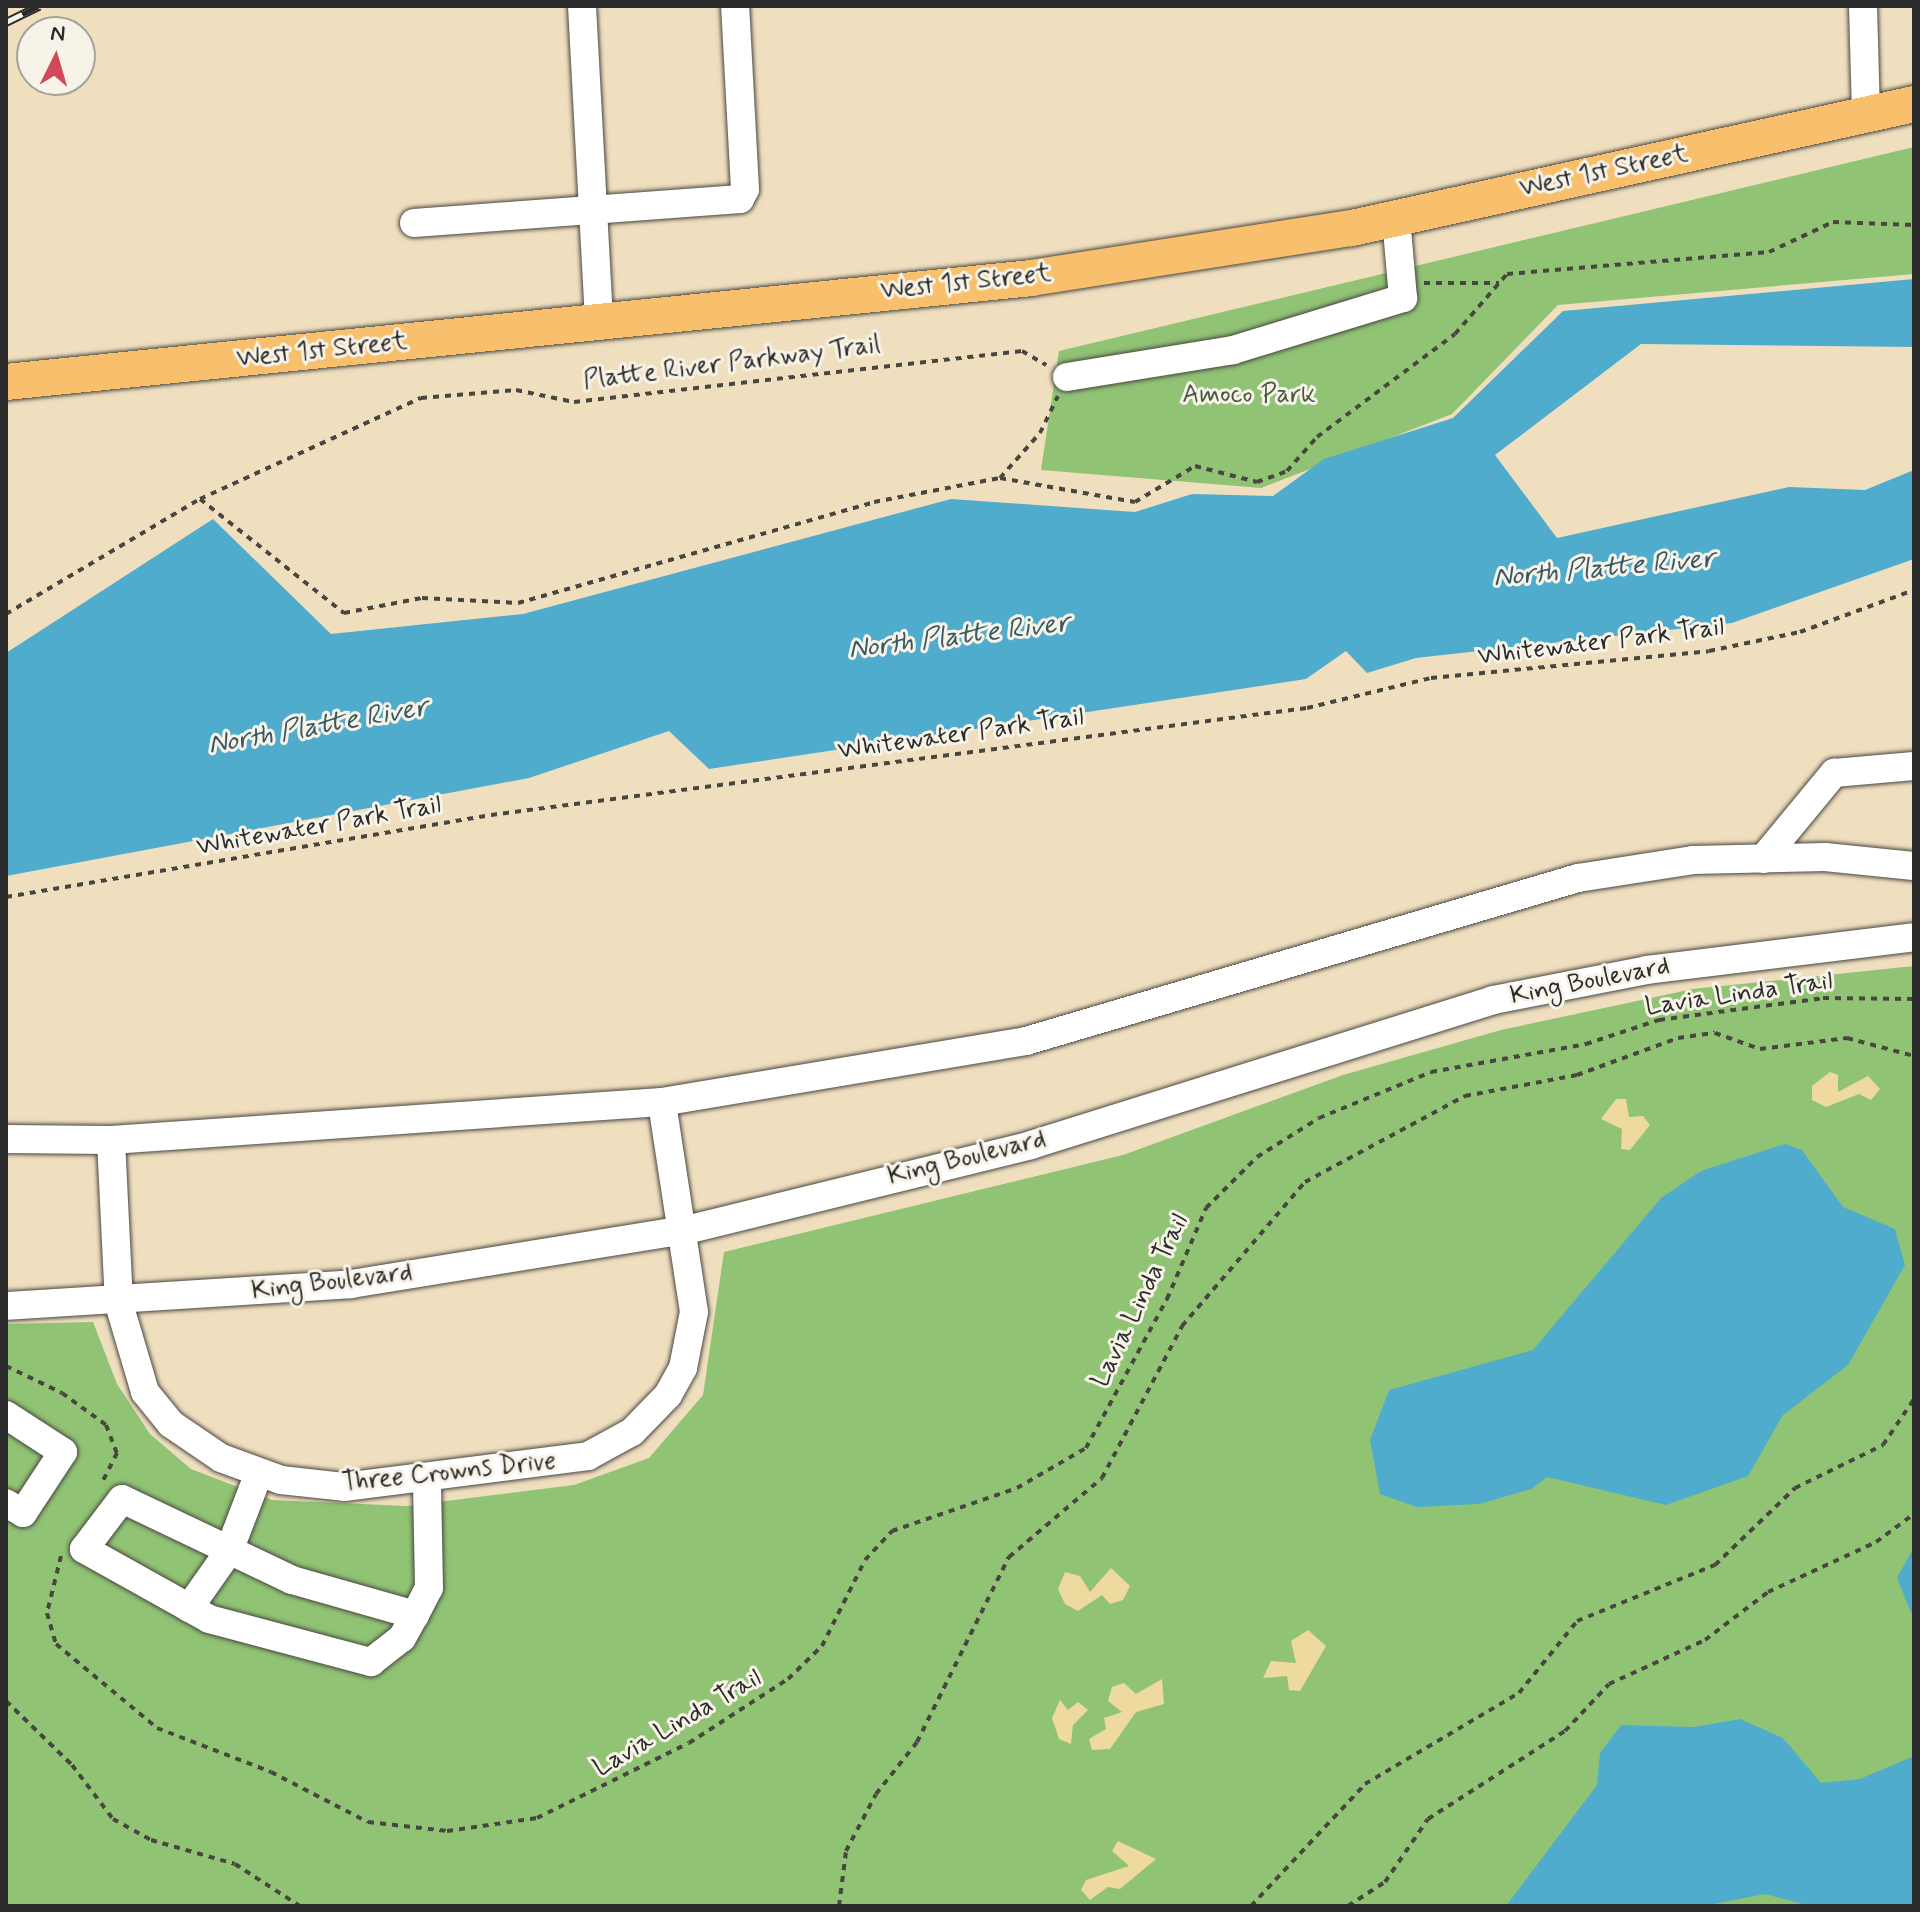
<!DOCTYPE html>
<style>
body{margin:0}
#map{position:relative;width:1920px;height:1912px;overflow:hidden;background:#f0dfbf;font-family:Mynerve,sans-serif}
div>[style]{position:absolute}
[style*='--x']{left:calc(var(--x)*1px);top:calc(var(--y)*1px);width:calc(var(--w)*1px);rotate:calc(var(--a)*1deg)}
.green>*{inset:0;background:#90c374}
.sand>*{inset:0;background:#eeda9e}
.water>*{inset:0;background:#4faccd}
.path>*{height:4px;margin-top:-2px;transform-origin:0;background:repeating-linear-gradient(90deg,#494641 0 6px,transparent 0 12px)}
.roads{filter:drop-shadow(0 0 2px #494641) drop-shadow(0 0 2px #494641)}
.minor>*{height:28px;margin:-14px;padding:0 14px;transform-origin:14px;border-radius:14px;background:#fff}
.major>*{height:36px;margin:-18px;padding:0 18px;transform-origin:18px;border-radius:18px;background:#f8bf6c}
.rail>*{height:9px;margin-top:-4.5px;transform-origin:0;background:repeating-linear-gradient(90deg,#f7f3e8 0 18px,#2b2b2b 0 36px);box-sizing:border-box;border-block:2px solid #2b2b2b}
span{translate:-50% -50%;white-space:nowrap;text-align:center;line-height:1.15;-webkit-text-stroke:6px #f7f3e8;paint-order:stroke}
.street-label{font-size:26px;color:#2b2b2b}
.park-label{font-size:26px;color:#495941}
.water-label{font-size:28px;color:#385864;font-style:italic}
.frame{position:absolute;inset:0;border:8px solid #2b2b2b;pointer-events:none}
.north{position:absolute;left:16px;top:16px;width:80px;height:80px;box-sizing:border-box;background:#f7f3e8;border:2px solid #a5a39c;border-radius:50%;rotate:5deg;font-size:22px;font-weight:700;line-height:32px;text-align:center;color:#2b2b2b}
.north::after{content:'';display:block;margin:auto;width:28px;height:36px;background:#d1495b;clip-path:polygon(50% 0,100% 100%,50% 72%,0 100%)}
</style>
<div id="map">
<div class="green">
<div style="clip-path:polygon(1914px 147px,1914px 274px,1558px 305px,1452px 414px,1261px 488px,1041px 470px,1059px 351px)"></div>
<div style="clip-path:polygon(1914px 966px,1914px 1906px,6px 1906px,6px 1324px,93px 1322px,117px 1384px,150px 1434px,191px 1469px,272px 1500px,407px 1506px,574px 1485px,649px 1458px,703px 1395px,724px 1252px,1123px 1155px,1343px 1075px,1501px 1030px,1693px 989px)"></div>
</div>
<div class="sand">
<div style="clip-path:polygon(1830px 1072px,1838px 1075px,1838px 1092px,1868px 1076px,1880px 1089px,1871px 1100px,1859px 1094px,1826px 1107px,1812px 1100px,1812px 1086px)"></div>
<div style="clip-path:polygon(1616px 1099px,1626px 1099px,1629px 1117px,1643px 1116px,1650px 1125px,1630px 1150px,1621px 1149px,1622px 1129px,1601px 1119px)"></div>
<div style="clip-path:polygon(1111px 1568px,1130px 1586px,1123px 1600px,1110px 1604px,1102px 1595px,1078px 1611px,1065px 1604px,1058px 1589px,1065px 1572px,1080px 1576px,1090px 1592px)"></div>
<div style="clip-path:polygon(1308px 1630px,1326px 1646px,1300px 1691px,1289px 1690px,1287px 1676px,1263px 1678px,1271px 1661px,1296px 1663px,1291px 1641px)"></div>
<div style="clip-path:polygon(1162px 1679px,1164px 1704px,1136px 1712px,1110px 1749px,1092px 1750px,1089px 1739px,1106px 1729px,1104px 1718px,1122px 1712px,1108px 1701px,1112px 1687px,1124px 1683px,1136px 1694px)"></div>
<div style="clip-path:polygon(1060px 1700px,1068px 1710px,1078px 1702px,1088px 1710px,1073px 1725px,1071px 1744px,1059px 1739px,1052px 1718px)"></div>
<div style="clip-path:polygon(1118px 1841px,1156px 1859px,1120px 1889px,1108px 1887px,1090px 1900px,1081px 1890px,1086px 1880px,1129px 1866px,1112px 1851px)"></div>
</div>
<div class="water">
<div style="clip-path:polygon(1914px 279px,1914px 347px,1641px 344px,1495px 455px,1557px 538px,1789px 487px,1865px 490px,1914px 470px,1914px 559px,1732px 623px,1416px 658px,1367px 673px,1346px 651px,1306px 679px,709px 769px,669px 731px,529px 778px,6px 876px,6px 653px,213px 519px,331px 634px,523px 614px,951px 499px,1135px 512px,1192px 494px,1273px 496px,1324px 459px,1453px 418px,1563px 311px)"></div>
<div style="clip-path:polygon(1785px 1144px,1802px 1150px,1843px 1207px,1895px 1229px,1905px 1265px,1848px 1365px,1783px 1415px,1748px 1476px,1666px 1505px,1547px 1477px,1531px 1489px,1479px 1504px,1417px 1507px,1380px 1494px,1370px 1440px,1389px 1390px,1533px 1350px,1661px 1198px,1701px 1171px)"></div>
<div style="clip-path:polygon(1914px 1547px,1914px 1620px,1897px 1578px)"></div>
<div style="clip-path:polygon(1740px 1719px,1783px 1738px,1821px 1783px,1860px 1779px,1914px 1756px,1914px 1906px,1810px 1906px,1765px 1894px,1703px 1906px,1506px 1906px,1597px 1785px,1600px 1753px,1621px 1725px,1694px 1727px)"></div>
</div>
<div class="path">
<div style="--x:1424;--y:283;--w:75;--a:0"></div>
<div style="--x:1000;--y:478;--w:60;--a:-48.4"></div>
<div style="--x:1040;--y:433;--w:41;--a:-64.1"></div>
<div style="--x:200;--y:499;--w:243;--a:-24.6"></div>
<div style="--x:421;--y:398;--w:95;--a:-4.8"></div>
<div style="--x:516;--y:390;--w:59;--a:11.7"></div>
<div style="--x:574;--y:402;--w:451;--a:-6.5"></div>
<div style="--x:1022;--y:351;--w:28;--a:30"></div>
<div style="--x:6;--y:614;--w:226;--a:-30.7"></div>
<div style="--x:200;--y:499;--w:184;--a:38.4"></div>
<div style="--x:344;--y:613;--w:79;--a:-10.9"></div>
<div style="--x:422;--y:598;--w:96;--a:3"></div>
<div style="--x:518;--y:603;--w:370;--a:-15.8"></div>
<div style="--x:874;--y:502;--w:128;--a:-10.8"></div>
<div style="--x:1000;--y:478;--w:137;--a:10.1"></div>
<div style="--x:1135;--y:502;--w:70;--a:-31"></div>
<div style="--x:1195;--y:466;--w:64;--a:14.5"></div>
<div style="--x:1257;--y:482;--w:32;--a:-20"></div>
<div style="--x:1287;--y:471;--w:45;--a:-48.6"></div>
<div style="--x:1317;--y:437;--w:172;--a:-36.7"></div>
<div style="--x:1455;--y:334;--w:79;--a:-49.1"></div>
<div style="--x:1507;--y:274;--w:263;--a:-4.8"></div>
<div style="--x:1769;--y:252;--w:71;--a:-25.1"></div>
<div style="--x:1833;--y:222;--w:81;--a:2.1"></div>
<div style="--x:6;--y:897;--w:492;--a:-9.6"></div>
<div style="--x:491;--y:815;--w:823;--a:-7.47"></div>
<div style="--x:1307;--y:708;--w:128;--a:-13.6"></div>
<div style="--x:1431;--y:678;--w:279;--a:-5.5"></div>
<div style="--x:1709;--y:651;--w:93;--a:-11.8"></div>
<div style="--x:1800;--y:632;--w:121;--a:-20.2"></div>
<div style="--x:6;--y:1366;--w:62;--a:25.7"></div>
<div style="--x:62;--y:1393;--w:54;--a:36"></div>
<div style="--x:106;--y:1425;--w:30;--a:69"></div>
<div style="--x:117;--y:1453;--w:34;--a:117"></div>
<div style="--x:61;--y:1556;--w:59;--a:103.8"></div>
<div style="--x:47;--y:1613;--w:32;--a:74"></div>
<div style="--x:56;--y:1644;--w:131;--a:39.7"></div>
<div style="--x:157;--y:1728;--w:122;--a:21.1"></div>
<div style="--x:271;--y:1772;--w:109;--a:27.3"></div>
<div style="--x:368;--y:1822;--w:80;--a:6.5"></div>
<div style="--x:447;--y:1831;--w:91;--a:-8.2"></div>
<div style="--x:537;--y:1818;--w:169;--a:-26.3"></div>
<div style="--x:689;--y:1743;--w:118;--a:-32.9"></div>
<div style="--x:788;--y:1679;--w:47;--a:-44.1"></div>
<div style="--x:822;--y:1646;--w:96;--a:-63.4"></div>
<div style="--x:865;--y:1560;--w:40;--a:-47"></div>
<div style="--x:892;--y:1531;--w:132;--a:-19"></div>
<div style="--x:1017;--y:1488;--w:80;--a:-30.1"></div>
<div style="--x:1086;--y:1448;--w:170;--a:-61.5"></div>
<div style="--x:1167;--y:1299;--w:99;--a:-66.8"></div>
<div style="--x:1206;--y:1208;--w:72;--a:-45"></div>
<div style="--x:1257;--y:1157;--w:73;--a:-32.2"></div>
<div style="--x:1319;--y:1118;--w:121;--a:-22.3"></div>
<div style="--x:1431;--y:1072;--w:158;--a:-10.2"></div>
<div style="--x:1586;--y:1044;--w:77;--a:-18.2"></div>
<div style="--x:1659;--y:1020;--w:165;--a:-7.6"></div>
<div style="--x:1823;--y:998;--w:91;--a:0.6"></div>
<div style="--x:6;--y:1701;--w:92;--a:44.1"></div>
<div style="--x:72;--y:1765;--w:68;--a:52.8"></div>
<div style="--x:113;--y:1819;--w:43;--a:28.9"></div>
<div style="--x:151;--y:1840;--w:87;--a:15.9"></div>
<div style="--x:235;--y:1864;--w:77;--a:32.9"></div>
<div style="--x:839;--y:1906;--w:55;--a:-82.7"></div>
<div style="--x:846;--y:1851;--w:64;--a:-62.2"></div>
<div style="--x:876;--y:1794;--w:66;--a:-51.7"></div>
<div style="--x:917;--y:1742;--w:207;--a:-63.6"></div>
<div style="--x:1009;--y:1557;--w:122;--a:-40.3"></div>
<div style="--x:1102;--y:1478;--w:172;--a:-62.2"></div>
<div style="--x:1182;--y:1326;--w:189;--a:-49.5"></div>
<div style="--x:1305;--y:1182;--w:182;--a:-28.3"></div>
<div style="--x:1465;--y:1096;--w:114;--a:-10.6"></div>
<div style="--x:1577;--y:1075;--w:108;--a:-20.1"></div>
<div style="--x:1678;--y:1038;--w:37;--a:-8"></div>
<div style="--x:1715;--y:1033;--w:48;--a:19.6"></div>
<div style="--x:1760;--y:1049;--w:88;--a:-7.2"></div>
<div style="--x:1847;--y:1038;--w:69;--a:15"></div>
<div style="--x:1251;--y:1906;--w:167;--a:-46.9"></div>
<div style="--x:1365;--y:1784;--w:179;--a:-30.6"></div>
<div style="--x:1519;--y:1693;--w:92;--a:-51.1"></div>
<div style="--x:1577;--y:1621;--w:149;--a:-22.1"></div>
<div style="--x:1715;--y:1565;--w:111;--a:-43.9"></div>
<div style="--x:1795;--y:1488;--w:98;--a:-26"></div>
<div style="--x:1883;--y:1445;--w:55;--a:-56"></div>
<div style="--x:1348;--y:1906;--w:44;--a:-33"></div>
<div style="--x:1385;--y:1882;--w:76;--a:-55.7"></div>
<div style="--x:1428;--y:1819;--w:163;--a:-32.7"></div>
<div style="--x:1565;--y:1731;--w:64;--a:-46.9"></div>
<div style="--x:1609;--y:1684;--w:106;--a:-24.6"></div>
<div style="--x:1705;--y:1640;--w:79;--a:-37.3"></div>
<div style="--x:1768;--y:1592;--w:119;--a:-24.8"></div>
<div style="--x:1876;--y:1542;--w:47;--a:-36.4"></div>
</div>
<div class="roads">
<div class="minor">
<div style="--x:582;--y:6;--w:316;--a:86.9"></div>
<div style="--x:1863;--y:6;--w:109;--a:88.4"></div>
<div style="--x:414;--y:223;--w:327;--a:-4.2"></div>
<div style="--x:740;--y:199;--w:11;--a:-63"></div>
<div style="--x:745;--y:189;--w:183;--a:-93.1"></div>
<div style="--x:1067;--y:377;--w:168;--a:-9.2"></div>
<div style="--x:1233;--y:350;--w:178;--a:-17"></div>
<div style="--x:1403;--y:298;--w:80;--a:-95"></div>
<div style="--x:1763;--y:859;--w:112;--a:-50.5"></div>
<div style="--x:1834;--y:773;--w:80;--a:-5"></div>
<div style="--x:6;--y:1139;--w:105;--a:0.5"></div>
<div style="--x:111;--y:1140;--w:552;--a:-3.95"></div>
<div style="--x:662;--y:1102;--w:369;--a:-9.5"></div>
<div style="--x:1026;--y:1041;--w:576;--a:-16.45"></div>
<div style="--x:1578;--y:878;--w:116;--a:-8.9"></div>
<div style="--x:1693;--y:860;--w:132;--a:-1.3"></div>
<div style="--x:1825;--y:857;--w:89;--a:5.8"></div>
<div style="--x:111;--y:1140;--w:164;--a:87.2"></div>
<div style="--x:119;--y:1304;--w:92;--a:73.5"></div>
<div style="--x:145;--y:1392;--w:41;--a:50.9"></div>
<div style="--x:171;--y:1424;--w:60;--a:34.2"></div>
<div style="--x:221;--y:1458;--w:64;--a:20.1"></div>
<div style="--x:281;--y:1480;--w:63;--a:6.3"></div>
<div style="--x:344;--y:1487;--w:246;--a:-7.2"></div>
<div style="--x:588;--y:1456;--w:50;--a:-28.6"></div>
<div style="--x:632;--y:1432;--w:52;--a:-45.8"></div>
<div style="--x:668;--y:1395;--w:31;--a:-61"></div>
<div style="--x:683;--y:1368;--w:57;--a:-78.9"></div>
<div style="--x:694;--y:1312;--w:212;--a:-98.7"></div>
<div style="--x:6;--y:1306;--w:346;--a:-3.6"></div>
<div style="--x:351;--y:1284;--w:339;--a:-9.2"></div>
<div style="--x:686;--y:1230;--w:355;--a:-13.8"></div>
<div style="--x:1031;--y:1145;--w:484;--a:-17.4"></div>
<div style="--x:1493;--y:1000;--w:157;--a:-11"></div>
<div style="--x:1647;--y:970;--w:269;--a:-7"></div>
<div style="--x:6;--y:1415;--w:68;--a:33"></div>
<div style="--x:63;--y:1452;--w:73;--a:123.3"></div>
<div style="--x:23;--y:1513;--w:20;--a:-150"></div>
<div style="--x:189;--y:1608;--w:70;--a:-54.9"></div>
<div style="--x:229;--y:1551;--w:84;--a:-69"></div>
<div style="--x:415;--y:1615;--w:128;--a:-164.1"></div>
<div style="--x:292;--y:1580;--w:188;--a:-154.5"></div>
<div style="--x:122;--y:1499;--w:63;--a:127.2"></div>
<div style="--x:84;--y:1549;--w:143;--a:29.2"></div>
<div style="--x:209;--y:1619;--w:168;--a:14.9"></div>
<div style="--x:371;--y:1662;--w:39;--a:-38"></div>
<div style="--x:402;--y:1638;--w:26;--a:-61"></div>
<div style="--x:415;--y:1615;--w:30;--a:-63"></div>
<div style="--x:429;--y:1588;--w:108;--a:-91.1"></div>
</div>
<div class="major">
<div style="--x:6;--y:382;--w:1030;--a:-5.79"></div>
<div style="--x:1031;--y:278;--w:325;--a:-8.9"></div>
<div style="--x:1352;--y:228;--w:576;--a:-12.44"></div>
</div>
</div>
<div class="rail">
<div style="--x:6;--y:22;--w:37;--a:-26"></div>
</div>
<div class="street-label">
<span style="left:1604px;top:172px;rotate:-12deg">West 1st Street</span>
<span style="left:966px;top:283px;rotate:-6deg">West 1st Street</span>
<span style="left:322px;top:351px;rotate:-6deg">West 1st Street</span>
<span style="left:732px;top:364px;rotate:-7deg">Platte River Parkway Trail</span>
<span style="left:1601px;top:643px;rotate:-7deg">Whitewater Park Trail</span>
<span style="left:961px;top:735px;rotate:-8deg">Whitewater Park Trail</span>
<span style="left:319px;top:827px;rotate:-10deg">Whitewater Park Trail</span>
<span style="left:1590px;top:982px;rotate:-11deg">King Boulevard</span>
<span style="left:1739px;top:995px;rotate:-8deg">Lavia Linda Trail</span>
<span style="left:967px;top:1159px;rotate:-14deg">King Boulevard</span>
<span style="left:332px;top:1283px;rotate:-7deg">King Boulevard</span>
<span style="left:1141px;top:1301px;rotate:-64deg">Lavia Linda Trail</span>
<span style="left:449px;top:1473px;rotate:-6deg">Three Crowns Drive</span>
<span style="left:678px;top:1724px;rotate:-30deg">Lavia Linda Trail</span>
</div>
<div class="park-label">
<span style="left:1249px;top:396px">Amoco Park</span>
</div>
<div class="water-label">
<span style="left:1604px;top:569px;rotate:-5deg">North Platte River</span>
<span style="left:959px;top:637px;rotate:-7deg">North Platte River</span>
<span style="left:318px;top:727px;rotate:-10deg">North Platte River</span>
</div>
<div class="frame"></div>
<div class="north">N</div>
</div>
